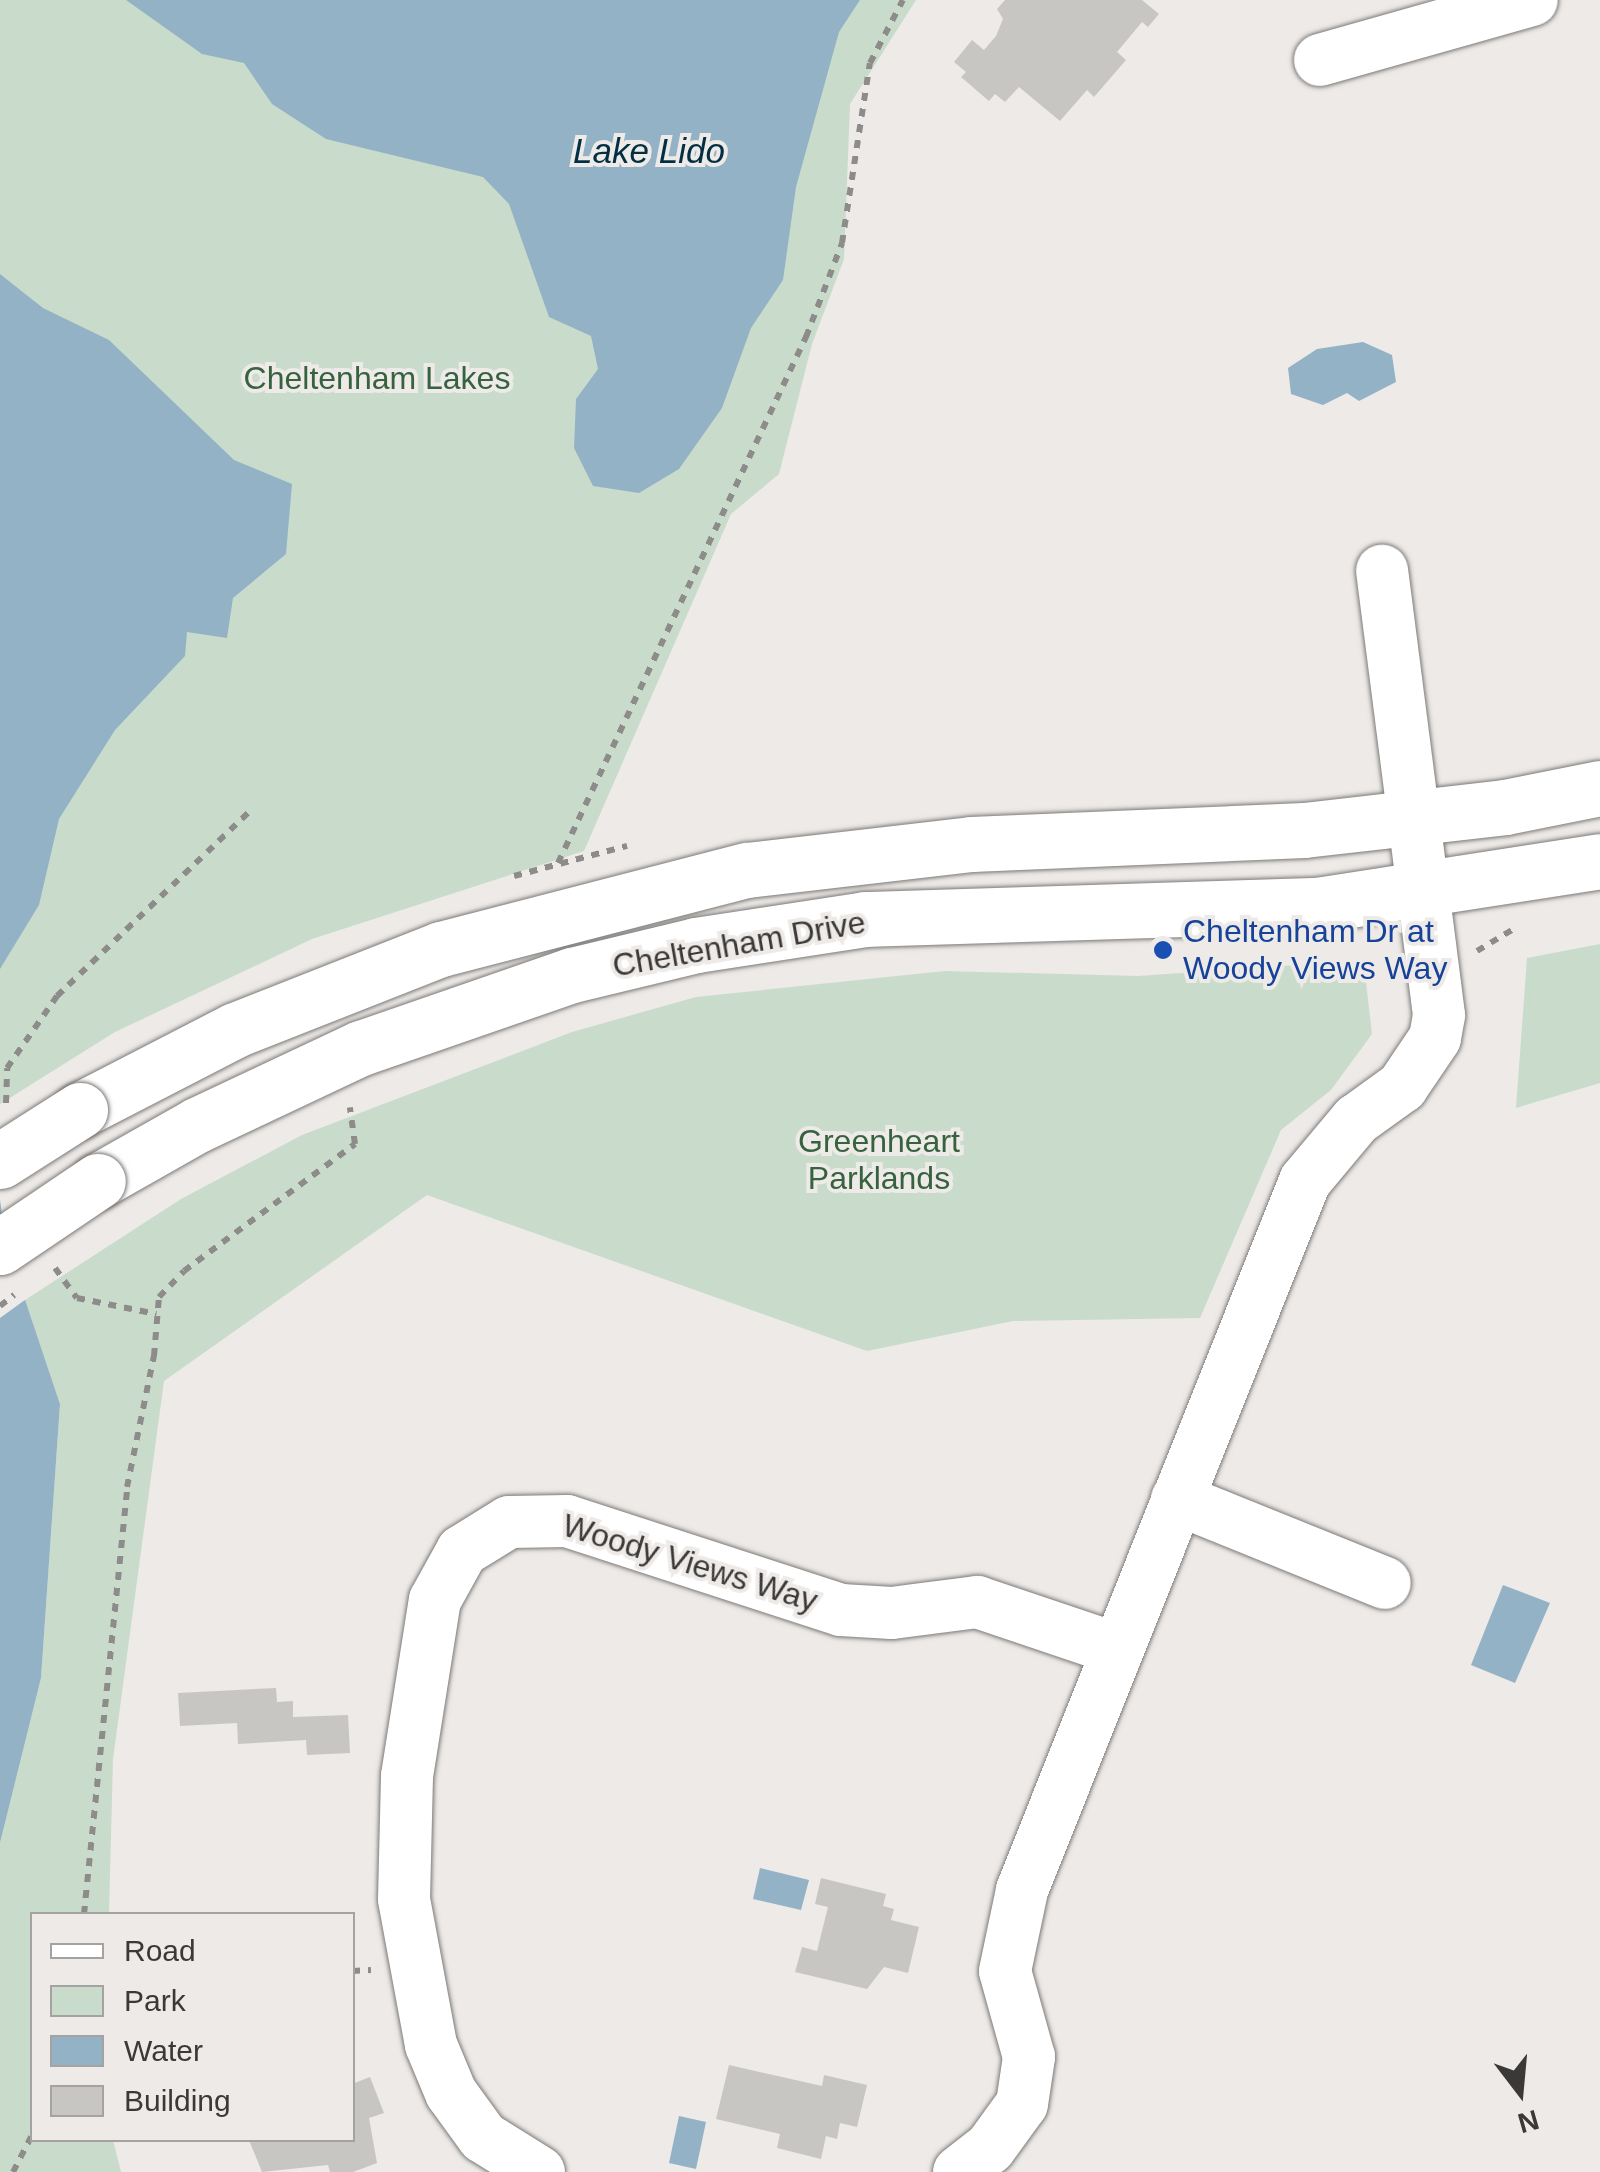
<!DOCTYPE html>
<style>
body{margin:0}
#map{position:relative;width:1600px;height:2172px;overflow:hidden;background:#edeae7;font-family:Arial,sans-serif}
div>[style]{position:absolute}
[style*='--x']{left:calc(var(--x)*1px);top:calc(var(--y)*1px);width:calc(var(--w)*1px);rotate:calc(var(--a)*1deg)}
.green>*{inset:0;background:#c9dccb}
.water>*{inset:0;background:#93b2c6}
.pier>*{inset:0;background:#edeae7}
.building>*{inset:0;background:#c8c6c3}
.path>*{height:6px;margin-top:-3px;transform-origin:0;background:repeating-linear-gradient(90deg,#8e8c8a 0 8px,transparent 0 16px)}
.roads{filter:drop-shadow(0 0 2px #7c7a78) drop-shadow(0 0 2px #7c7a78)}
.minor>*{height:52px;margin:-26px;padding:0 26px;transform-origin:26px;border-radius:26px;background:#fff}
.major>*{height:55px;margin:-27.5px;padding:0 27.5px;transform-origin:27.5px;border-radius:27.5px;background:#fff}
.path-bridge>*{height:6px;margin-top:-3px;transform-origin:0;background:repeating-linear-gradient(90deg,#8e8c8a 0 8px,transparent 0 16px)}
.bridges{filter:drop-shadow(0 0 2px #7c7a78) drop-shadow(0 0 2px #7c7a78)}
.major-bridge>*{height:55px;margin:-27.5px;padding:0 27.5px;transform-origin:27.5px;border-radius:27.5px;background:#fff}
.dots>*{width:28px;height:28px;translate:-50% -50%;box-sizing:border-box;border:5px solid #edeae7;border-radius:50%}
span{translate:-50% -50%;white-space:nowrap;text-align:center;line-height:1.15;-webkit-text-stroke:8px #edeae7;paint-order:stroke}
.park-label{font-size:32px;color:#37623f}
.transit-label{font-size:32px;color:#164399}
.left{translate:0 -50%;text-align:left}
.street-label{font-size:32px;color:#3a3938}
.water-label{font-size:35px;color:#022f44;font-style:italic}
.legend{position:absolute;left:30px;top:1912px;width:325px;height:230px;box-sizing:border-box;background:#edeae7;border:2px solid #a5a3a1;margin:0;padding:12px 18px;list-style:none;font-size:30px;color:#3a3938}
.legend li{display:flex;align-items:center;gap:20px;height:50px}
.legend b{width:50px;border:2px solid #a5a3a1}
.north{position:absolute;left:1470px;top:2042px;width:100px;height:100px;-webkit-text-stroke:8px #edeae7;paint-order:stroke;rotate:164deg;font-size:28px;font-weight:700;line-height:40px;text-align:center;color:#3a3938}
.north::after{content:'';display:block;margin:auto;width:35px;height:45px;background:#3a3938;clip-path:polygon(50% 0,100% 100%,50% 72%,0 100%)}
</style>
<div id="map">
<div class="green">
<div style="clip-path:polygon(0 0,916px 0,850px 104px,844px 259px,812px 344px,779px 474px,731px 514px,584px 851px,312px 939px,115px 1032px,0 1104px)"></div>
<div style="clip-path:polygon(1600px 944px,1600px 1083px,1516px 1108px,1527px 958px)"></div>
<div style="clip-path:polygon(1339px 962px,1365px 974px,1372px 1034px,1331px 1090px,1281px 1130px,1200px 1318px,1013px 1321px,867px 1351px,427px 1195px,164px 1381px,113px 1759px,109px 1914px,32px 1914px,32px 2140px,113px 2140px,121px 2172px,0 2172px,0 1843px,41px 1678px,60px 1404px,25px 1300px,181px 1199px,302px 1135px,572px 1032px,696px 997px,945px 971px,1138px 976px)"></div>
</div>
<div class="water">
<div style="clip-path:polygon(126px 0,860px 0,839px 32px,796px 187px,783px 280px,751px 328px,722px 408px,679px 469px,639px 493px,593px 486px,574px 448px,576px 399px,598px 369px,591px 336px,549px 317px,509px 204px,483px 177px,326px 139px,272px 104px,244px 63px,202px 54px)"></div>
<div style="clip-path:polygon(0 274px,43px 308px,109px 340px,234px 460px,292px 484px,286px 554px,233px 598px,227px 638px,187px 632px,185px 656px,115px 730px,59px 819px,39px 905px,0 969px)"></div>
<div style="clip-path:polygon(1363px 342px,1392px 355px,1396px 382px,1359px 401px,1347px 393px,1323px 405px,1291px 394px,1288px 368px,1317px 349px)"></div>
<div style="clip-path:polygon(0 1200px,6px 1243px,60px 1404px,41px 1678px,0 1843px)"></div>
<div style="clip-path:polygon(1503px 1585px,1550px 1603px,1515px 1683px,1471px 1665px)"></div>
<div style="clip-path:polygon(760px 1868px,809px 1880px,801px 1910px,753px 1899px)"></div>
<div style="clip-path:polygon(679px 2116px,706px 2122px,696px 2169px,669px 2163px)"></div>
</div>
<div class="pier">
<div style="clip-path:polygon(0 1214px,29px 1297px,0 1318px)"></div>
</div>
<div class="building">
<div style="clip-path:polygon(1005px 0,1142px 0,1159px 14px,1148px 27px,1142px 22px,1117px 52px,1126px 60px,1094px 97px,1087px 90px,1060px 121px,1019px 87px,1005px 102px,995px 94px,989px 101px,961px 77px,966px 72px,954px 62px,972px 40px,984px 50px,996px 36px,1003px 19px,997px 9px)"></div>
<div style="clip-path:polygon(276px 1688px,277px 1702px,293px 1701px,293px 1717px,348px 1715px,350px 1753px,307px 1755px,306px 1740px,238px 1744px,237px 1723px,180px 1726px,178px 1693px)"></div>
<div style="clip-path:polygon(821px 1878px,886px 1894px,883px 1906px,894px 1909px,891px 1920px,919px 1927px,908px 1973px,884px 1967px,867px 1989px,795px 1972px,802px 1947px,817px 1951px,828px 1907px,815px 1904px)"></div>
<div style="clip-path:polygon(729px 2065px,822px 2086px,824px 2075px,867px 2085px,857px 2127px,840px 2123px,837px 2139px,826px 2136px,821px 2159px,777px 2148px,780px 2134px,716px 2119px)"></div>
<div style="clip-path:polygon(370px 2077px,384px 2113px,369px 2118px,377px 2163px,353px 2172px,330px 2172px,328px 2165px,262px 2172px,249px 2140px,352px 2140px,352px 2084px)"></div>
</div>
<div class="path">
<div style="--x:558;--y:863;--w:582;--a:-64.76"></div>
<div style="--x:806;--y:337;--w:101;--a:-69"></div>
<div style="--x:842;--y:243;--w:182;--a:-81.2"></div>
<div style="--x:870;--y:63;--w:71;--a:-62.4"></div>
<div style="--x:514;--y:876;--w:117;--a:-14.9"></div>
<div style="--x:1477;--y:951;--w:47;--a:-31"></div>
<div style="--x:6;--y:1103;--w:35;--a:-88"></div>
<div style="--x:7;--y:1068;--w:88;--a:-55.2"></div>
<div style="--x:57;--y:996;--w:269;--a:-43.8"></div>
<div style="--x:55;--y:1268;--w:37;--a:54"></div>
<div style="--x:77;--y:1298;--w:81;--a:11.4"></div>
<div style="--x:84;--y:1914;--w:429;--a:-84.2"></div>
<div style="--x:127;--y:1487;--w:134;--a:-78.4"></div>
<div style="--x:154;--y:1356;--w:59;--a:-85.2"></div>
<div style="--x:159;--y:1297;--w:36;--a:-46"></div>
<div style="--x:184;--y:1271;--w:213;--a:-36.6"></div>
<div style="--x:355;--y:1144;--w:37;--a:-98"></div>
<div style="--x:352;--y:1971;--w:19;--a:-3"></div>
<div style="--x:13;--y:2172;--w:42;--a:-62.8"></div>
</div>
<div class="roads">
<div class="minor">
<div style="--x:1320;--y:60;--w:220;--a:-15.8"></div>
<div style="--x:1177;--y:1499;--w:224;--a:22"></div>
<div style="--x:539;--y:2172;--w:66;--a:-148"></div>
<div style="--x:483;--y:2137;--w:54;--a:-126"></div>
<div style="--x:451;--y:2093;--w:52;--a:-112.6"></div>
<div style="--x:431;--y:2045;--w:148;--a:-100.5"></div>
<div style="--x:404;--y:1899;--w:123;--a:-88.6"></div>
<div style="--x:407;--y:1776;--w:178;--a:-81"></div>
<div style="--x:435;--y:1600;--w:56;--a:-61.1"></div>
<div style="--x:462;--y:1551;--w:55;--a:-31.7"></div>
<div style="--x:509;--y:1522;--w:58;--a:-1"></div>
<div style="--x:567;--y:1521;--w:288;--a:18"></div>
<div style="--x:841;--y:1610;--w:51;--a:3.4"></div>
<div style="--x:892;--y:1613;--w:86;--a:-7.4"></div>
<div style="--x:977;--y:1602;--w:148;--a:18.6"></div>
<div style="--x:959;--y:2172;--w:39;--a:-38"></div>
<div style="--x:990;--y:2148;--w:54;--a:-54"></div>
<div style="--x:1022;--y:2104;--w:48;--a:-81.5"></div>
<div style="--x:1029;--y:2057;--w:89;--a:-105.6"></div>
<div style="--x:1005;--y:1971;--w:83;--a:-78.1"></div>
<div style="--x:1022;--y:1890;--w:763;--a:-68.24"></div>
<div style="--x:1305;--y:1181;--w:80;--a:-50.1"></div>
<div style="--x:1356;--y:1120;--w:57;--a:-35.7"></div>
<div style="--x:1402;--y:1087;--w:59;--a:-56"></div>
<div style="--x:1435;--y:1038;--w:23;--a:-80"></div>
<div style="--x:1439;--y:1015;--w:448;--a:-97.3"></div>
</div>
<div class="major">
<div style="--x:80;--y:1110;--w:174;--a:-27.3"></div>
<div style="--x:235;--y:1030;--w:221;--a:-21.5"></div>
<div style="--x:441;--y:949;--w:316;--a:-14.5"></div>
<div style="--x:747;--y:870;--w:226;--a:-6.6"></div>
<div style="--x:971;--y:844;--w:333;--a:-2.4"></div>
<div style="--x:1304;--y:830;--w:202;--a:-6.5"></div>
<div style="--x:1505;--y:807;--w:97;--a:-11.3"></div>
<div style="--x:98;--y:1181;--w:114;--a:-29.5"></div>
<div style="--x:197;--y:1125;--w:181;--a:-25.2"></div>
<div style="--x:361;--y:1048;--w:223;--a:-19.1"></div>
<div style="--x:572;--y:975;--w:128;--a:-13.6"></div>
<div style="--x:696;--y:945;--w:171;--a:-8.7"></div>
<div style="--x:865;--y:919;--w:452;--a:-1.8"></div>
<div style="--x:1317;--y:905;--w:286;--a:-8.8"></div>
</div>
</div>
<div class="path-bridge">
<div style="--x:0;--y:1306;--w:18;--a:-38"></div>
</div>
<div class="bridges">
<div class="major-bridge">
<div style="--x:0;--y:1161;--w:95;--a:-32.5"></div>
<div style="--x:0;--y:1247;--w:118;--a:-34"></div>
</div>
</div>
<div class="dots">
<div style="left:1163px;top:950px;background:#1a4fb4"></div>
</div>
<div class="park-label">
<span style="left:377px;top:378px">Cheltenham Lakes</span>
<span style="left:879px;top:1160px">Greenheart<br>Parklands</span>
</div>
<div class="transit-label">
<span class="left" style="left:1183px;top:950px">Cheltenham Dr at<br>Woody Views Way</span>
</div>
<div class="street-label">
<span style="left:739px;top:944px;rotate:-10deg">Cheltenham Drive</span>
<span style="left:690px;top:1563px;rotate:17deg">Woody Views Way</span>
</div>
<div class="water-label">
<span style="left:649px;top:151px">Lake Lido</span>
</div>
<ul class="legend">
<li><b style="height:12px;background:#fff"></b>Road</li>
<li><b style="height:28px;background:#c9dccb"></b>Park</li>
<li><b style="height:28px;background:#93b2c6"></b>Water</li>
<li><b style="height:28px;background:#c8c6c3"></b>Building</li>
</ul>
<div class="north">N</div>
</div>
